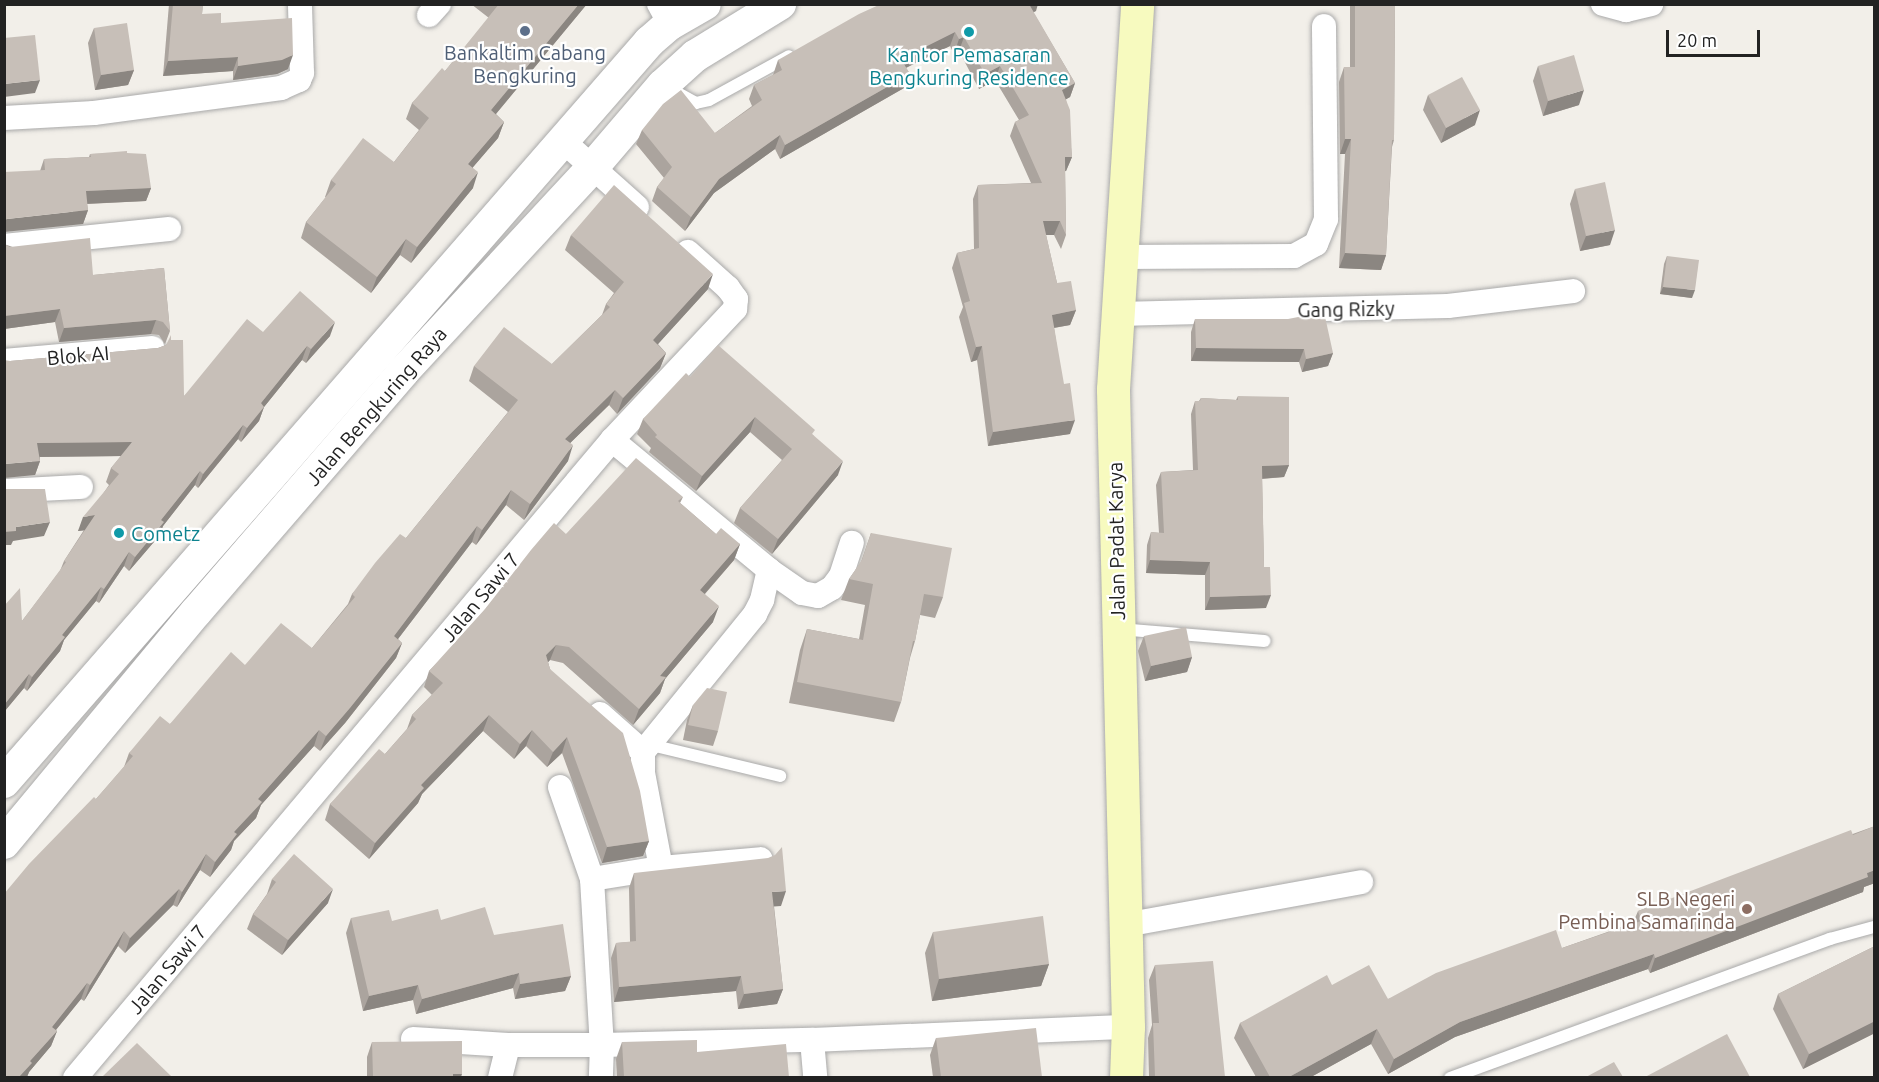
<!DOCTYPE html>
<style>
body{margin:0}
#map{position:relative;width:1879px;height:1082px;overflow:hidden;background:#f2efe9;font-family:Ubuntu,sans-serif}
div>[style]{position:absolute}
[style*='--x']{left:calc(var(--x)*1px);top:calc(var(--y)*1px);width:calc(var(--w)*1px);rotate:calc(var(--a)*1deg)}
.roads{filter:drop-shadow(0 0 2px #a9a9a9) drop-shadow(0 0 2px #a9a9a9)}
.service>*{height:12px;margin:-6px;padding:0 6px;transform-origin:6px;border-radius:6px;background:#fff}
.minor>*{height:24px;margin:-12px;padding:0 12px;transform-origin:12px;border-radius:12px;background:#fff}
.tertiary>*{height:32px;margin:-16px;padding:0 16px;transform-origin:16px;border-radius:16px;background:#fff}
.secondary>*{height:33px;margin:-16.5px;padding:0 16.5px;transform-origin:16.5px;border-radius:16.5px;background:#f7fabf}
.wall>*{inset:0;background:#aba49e}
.shaded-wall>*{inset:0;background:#8b8681}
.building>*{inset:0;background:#c7bfb8}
.dots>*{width:16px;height:16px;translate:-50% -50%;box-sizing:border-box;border:3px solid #fff;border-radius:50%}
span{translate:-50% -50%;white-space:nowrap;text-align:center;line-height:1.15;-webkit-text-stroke:4.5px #fff;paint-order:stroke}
.service-label{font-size:20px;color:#4e5e75}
.culture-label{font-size:20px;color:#0d838f}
.left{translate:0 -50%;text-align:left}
.street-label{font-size:20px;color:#222}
.education-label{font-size:20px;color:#785e54}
.right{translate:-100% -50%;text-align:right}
.frame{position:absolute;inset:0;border:6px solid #222;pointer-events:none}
.scale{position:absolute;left:1666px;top:30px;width:94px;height:27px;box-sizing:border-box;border:3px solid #222;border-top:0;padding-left:8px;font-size:18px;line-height:21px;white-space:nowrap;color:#222;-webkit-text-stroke:4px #fff;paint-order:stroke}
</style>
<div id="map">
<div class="roads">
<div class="service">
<div style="--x:674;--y:91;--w:25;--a:29"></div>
<div style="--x:696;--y:103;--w:13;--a:-13"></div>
<div style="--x:709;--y:100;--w:91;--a:-28.8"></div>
<div style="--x:1119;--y:629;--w:146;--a:4.7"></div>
<div style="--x:647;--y:744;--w:137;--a:13.5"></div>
<div style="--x:1450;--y:1078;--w:405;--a:-20.1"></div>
<div style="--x:1830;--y:939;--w:46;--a:-15.3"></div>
</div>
<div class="minor">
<div style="--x:659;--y:4;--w:23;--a:61"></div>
<div style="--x:1603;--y:4;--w:24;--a:15"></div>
<div style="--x:1626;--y:10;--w:26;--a:-13"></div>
<div style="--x:429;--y:15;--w:15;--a:-48"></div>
<div style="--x:4;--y:118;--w:90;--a:-3.2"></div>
<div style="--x:94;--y:113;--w:189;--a:-7.6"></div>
<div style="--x:281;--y:88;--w:20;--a:-24"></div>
<div style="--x:299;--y:80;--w:8;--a:-67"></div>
<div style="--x:302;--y:73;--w:69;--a:-91.7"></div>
<div style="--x:563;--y:141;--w:99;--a:41.7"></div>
<div style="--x:4;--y:246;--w:166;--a:-5.9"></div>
<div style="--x:1121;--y:257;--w:173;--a:-0.3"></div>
<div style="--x:1294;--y:256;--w:25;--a:-29"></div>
<div style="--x:1316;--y:244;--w:27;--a:-68"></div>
<div style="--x:1326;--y:219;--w:193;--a:-90.6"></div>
<div style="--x:1118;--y:314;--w:330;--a:-1.4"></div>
<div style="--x:1448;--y:306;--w:126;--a:-6.8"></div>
<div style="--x:4;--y:361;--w:149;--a:-5"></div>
<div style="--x:612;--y:440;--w:204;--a:39.6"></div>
<div style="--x:769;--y:570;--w:40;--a:34.9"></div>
<div style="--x:802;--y:593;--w:16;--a:11"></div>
<div style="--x:818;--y:596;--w:16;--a:-30"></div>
<div style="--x:832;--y:588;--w:15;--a:-53"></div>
<div style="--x:841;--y:576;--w:35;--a:-72"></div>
<div style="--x:4;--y:491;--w:77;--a:-3"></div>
<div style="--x:600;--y:714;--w:57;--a:41.5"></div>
<div style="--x:560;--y:787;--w:97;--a:70.8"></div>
<div style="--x:592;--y:879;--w:166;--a:86.6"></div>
<div style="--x:602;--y:1045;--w:33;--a:92"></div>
<div style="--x:661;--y:868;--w:97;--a:-100.7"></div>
<div style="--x:643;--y:773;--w:21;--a:-90"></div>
<div style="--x:643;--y:752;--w:178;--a:-50.9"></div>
<div style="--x:755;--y:614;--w:16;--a:-63"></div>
<div style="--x:762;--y:600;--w:31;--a:-77"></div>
<div style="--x:592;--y:879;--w:70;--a:-9.1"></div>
<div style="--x:661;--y:868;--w:100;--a:-5.1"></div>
<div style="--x:1125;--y:925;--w:240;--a:-10.3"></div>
<div style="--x:413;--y:1039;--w:95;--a:3.6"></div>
<div style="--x:508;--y:1045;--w:94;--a:0"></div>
<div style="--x:602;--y:1045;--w:210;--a:-1.4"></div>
<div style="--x:812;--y:1040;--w:316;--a:-2.4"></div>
<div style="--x:812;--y:1040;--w:38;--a:85"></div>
<div style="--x:75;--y:1078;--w:834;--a:-49.91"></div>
<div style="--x:612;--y:440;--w:180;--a:-46.8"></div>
<div style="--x:735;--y:309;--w:10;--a:-84"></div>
<div style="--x:736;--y:299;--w:14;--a:-126"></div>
<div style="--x:728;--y:288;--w:54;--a:-138"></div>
<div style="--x:500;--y:1078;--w:34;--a:-76"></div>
</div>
<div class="tertiary">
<div style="--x:4;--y:782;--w:982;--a:-48.92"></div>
<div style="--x:649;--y:42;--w:28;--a:-41"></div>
<div style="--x:670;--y:24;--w:40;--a:-29.7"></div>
<div style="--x:4;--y:843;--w:300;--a:-50.3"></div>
<div style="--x:196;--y:612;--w:317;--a:-49.2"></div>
<div style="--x:403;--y:372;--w:278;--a:-47.2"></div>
<div style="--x:592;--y:168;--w:109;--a:-49.5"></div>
<div style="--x:663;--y:85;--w:43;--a:-42.2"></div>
<div style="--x:695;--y:56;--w:100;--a:-31.5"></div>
</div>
<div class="secondary">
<div style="--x:1126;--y:1078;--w:51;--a:-87.8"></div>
<div style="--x:1128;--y:1027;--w:638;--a:-91.35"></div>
<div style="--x:1113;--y:389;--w:386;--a:-86.4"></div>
</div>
</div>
<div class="wall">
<div style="clip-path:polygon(169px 4px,203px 4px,202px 14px,221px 23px,288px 69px,277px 74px,233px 80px,233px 71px,163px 76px)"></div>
<div style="clip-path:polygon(471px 4px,587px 4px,496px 114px,504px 122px,498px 138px,473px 167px,473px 188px,411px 263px,400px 255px,371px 293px,301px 238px,306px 222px,326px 197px,325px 197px,331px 180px,394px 162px,419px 130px,406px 119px,412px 103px,445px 71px,489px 18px)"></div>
<div style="clip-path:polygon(1350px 4px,1395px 4px,1394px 140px,1392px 147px,1386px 255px,1381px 270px,1339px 268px,1345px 154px,1340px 154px,1339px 82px,1344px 67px,1350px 67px)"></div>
<div style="clip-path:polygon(1036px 11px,1033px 12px,1075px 83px,1070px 97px,1066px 99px,1072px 157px,1066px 171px,1065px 171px,1066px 235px,1061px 249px,1054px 235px,1046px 235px,1057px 283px,1076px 310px,1070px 325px,1054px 328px,1070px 434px,988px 446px,977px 360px,971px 362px,959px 317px,963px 307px,952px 268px,957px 253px,974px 249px,973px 199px,978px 185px,1031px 183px,1010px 136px,1015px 122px,1019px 120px,995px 80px,979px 89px,959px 51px,954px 54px,950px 46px,906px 68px,910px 74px,904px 88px,780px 159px,775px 149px,714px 193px,685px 231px,652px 201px,657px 187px,664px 178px,636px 144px,642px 130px,715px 133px,752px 106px,749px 99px,754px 85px,773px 75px,778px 60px)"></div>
<div style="clip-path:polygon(94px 28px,134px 70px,128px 85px,95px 90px,88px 43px)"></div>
<div style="clip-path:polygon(1538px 66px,1579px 105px,1543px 116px,1533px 81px)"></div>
<div style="clip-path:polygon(1428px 95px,1475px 125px,1441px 143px,1423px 110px)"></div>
<div style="clip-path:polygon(127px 153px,151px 188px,146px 201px,87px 204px,88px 210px,83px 224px,40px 171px,44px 159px,89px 157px,90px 154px)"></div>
<div style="clip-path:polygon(1575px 189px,1610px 245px,1580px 251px,1570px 204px)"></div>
<div style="clip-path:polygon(571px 235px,708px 289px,658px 344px,666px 353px,660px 368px,617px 414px,609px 405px,570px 443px,568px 461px,524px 520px,506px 505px,476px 545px,472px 542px,398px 639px,402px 643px,396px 658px,345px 723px,320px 751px,314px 746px,261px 805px,256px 818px,234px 841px,231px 850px,210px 877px,200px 870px,177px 907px,173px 905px,125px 953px,118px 946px,84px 1001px,81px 999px,56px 1030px,57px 1031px,51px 1046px,29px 1072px,27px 1077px,4px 1077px,96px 799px,124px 767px,129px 753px,170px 724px,245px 665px,312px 648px,348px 604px,352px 594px,406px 538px,508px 412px,469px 381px,474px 366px,552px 364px,602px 315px,606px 304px,614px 293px,565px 250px)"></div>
<div style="clip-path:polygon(4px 244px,93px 275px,164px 268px,170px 331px,165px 344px,159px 335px,151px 334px,59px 342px,55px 322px,4px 329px)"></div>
<div style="clip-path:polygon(1667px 256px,1692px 298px,1660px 294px,1664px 264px)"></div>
<div style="clip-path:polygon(1195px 319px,1333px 353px,1328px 366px,1302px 372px,1299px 362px,1191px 361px,1191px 332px)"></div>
<div style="clip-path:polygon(263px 332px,330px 336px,306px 363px,302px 360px,264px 407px,259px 421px,241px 442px,238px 439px,198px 488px,195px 485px,163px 526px,159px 536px,129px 571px,124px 566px,99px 603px,96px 601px,64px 640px,60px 651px,27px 691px,24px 688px,4px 712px,4px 606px,22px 621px,60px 571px,64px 561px,84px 530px,78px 531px,109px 485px,106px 482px,111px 468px,121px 456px,40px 457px,40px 461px,35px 475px,10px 361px,158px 348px,166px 345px,171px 340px,184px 396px)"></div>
<div style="clip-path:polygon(690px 377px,813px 435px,838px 475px,772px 554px,734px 523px,740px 508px,782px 460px,750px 432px,696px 491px,649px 452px,651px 448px,637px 434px,643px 419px)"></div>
<div style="clip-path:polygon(1238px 396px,1289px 465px,1284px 477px,1262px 479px,1264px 567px,1266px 608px,1205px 610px,1205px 575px,1146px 573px,1147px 545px,1151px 532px,1159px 533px,1156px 485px,1161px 472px,1193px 470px,1191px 414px,1195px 401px,1199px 401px,1201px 398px,1236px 400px)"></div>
<div style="clip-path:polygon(683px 497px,680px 503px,716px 534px,740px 544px,734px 560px,705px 594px,713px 622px,665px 679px,660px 693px,633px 725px,563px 663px,550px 660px,548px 662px,550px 669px,649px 841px,643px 856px,602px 863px,562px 753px,547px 767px,526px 746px,514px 759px,483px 731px,422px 794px,418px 803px,369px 859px,325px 820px,330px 804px,385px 754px,407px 729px,412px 715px,432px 695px,424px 687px,429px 671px,566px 534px)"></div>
<div style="clip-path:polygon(871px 533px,943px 597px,935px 618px,920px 615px,915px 641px,910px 658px,901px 702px,894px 722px,789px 703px,800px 650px,807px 629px,859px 639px,865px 605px,841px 600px,849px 579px,861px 562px)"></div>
<div style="clip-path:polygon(1144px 636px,1192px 657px,1187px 672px,1145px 681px,1138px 651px)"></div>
<div style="clip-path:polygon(693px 705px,718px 731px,713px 746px,683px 740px,687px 720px)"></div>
<div style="clip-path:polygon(1875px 826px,1875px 883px,1864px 887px,1863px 892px,1650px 973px,1648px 969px,1455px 1037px,1388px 1074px,1371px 1044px,1311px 1077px,1256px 1077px,1234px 1038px,1240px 1023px,1332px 985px,1388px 999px,1562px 948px,1633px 923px,1638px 911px)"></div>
<div style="clip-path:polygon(634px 873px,781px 906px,774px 906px,783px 989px,777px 1004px,738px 1009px,736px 991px,614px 1002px,611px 958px,616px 943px,630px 942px,629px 888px)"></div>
<div style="clip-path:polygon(272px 879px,328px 903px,282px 955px,247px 929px,253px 914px,267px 894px)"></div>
<div style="clip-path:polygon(351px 918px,392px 921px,441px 920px,494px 935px,571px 976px,565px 991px,515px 999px,513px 988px,416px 1014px,413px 1000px,363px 1011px,346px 933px)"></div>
<div style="clip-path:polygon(933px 932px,1049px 964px,1041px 986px,932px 1001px,925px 953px)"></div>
<div style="clip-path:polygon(1875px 946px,1875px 1033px,1803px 1069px,1773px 1009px,1778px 994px)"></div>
<div style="clip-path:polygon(1155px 965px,1225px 1077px,1149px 1077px,1148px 1038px,1152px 1025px,1149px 980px)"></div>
<div style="clip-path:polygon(936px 1038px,1042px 1077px,933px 1077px,930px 1055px)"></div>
<div style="clip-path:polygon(372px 1042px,461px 1077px,367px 1077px,367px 1057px)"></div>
<div style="clip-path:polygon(622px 1042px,697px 1052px,789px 1077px,617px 1077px,616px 1059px)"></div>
</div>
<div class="shaded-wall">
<div style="clip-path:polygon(579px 4px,587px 4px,485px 127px,491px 110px)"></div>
<div style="clip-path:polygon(1028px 4px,1038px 4px,1036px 11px,1023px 18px)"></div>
<div style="clip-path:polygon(1199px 4px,1235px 4px,1235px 6px)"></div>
<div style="clip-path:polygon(955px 32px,950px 46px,895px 73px,901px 59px)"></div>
<div style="clip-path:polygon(964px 37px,959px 51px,954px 54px,959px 39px)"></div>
<div style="clip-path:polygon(293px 55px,288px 69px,277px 74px,233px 80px,238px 66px)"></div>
<div style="clip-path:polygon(238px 57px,233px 71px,163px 76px,168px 61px)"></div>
<div style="clip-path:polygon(1000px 66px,995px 80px,979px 89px,985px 74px)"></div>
<div style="clip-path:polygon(134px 70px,128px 85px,95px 90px,101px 75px)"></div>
<div style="clip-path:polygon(910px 74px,904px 88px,780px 159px,785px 145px)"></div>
<div style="clip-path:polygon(40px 80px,35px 93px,4px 97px,4px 84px)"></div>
<div style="clip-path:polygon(1075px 83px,1070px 97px,1056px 105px,1062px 90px)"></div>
<div style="clip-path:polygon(1584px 90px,1579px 105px,1543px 116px,1548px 101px)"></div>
<div style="clip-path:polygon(1480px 110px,1475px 125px,1441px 143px,1446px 128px)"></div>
<div style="clip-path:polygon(504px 122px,498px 138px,462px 180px,468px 164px)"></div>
<div style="clip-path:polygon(780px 135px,775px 149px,714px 193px,685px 231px,691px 217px,719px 179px)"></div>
<div style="clip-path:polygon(1345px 139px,1351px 139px,1345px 154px,1340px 154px)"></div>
<div style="clip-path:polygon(1065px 157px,1072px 157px,1066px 171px,1060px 172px)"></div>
<div style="clip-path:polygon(478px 172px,473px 188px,411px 263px,417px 247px)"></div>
<div style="clip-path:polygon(151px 188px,146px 201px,82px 204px,86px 191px)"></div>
<div style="clip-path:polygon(88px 210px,83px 224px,4px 232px,4px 220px,7px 219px)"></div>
<div style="clip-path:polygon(1043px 221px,1060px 221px,1054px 235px,1038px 235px)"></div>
<div style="clip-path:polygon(1615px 230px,1610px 245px,1580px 251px,1586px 236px)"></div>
<div style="clip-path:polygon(406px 239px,400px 255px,371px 293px,377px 277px)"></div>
<div style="clip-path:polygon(1345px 253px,1386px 255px,1381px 270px,1339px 268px)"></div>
<div style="clip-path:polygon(713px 274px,708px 289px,648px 355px,653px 340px)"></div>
<div style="clip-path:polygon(1663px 287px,1695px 290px,1692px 298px,1660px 294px)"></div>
<div style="clip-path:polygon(60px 309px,55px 322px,4px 329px,4px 316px)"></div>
<div style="clip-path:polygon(1076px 310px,1070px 325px,1047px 329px,1052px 315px)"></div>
<div style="clip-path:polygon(156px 320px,151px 334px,59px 342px,64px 328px)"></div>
<div style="clip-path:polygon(335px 322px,330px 336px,306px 363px,311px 349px)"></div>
<div style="clip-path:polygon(307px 346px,302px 360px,260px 412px,264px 407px,259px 421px,241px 442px,247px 428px,261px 403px)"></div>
<div style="clip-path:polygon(982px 346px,977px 360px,971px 362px,976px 347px)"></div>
<div style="clip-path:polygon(1196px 348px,1304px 349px,1299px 362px,1191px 361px)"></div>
<div style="clip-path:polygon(666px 353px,660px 368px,617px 414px,623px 398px)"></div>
<div style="clip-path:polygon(1333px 353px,1328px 366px,1302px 372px,1306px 359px)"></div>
<div style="clip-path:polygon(615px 390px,609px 405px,559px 454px,565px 439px)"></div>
<div style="clip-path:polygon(755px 417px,750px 432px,696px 491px,702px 476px)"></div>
<div style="clip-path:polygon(1075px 420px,1070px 434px,988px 446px,993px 432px)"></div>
<div style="clip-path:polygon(243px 425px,238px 439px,198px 488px,203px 474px)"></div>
<div style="clip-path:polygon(132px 442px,127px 456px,32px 457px,37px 443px)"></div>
<div style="clip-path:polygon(573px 445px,568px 461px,524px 520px,530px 504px)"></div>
<div style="clip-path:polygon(40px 461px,35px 475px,4px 478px,4px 464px)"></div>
<div style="clip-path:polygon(843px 461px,838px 475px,772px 554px,778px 539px)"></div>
<div style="clip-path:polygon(1289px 465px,1284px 477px,1257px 479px,1262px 466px)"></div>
<div style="clip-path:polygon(200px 471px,195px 485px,163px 526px,159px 536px,129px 571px,135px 557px,161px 520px)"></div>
<div style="clip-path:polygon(511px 490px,506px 505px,476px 545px,482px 530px)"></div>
<div style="clip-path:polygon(95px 515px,89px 530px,78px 531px,83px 517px)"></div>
<div style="clip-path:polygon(50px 522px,44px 536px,13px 541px,11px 545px,4px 545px,4px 532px,16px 527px)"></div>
<div style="clip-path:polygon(477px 526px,472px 542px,388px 652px,394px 636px)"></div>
<div style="clip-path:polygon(740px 544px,734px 560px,694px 606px,700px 590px)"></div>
<div style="clip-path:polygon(129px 552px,124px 566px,99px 603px,104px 589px)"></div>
<div style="clip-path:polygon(1150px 560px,1210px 562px,1205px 575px,1146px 573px)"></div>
<div style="clip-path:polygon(101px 587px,96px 601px,64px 640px,60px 651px,27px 691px,32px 677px,62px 635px)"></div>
<div style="clip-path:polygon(1271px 595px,1266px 608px,1205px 610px,1210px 597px)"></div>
<div style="clip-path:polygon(719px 606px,713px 622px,665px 679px,660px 693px,633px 725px,639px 709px,660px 676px)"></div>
<div style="clip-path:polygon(402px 643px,396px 658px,345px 723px,320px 751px,326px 736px)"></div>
<div style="clip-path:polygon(556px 645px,550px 660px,540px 671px,546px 655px)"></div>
<div style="clip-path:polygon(1192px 657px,1187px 672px,1145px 681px,1151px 666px)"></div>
<div style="clip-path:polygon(29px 674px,24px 688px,4px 712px,4px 705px)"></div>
<div style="clip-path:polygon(489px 715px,483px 731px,422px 794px,418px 803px,369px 859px,375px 843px,421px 785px)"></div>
<div style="clip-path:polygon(319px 730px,314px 746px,261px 805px,256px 818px,234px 841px,231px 850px,210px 877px,215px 862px,234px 832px,258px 799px)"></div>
<div style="clip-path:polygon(532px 730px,526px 746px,514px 759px,520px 744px)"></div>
<div style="clip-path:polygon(567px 737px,562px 753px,547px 767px,553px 752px)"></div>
<div style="clip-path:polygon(649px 841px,643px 856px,602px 863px,607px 847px)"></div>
<div style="clip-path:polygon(206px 854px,200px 870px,177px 907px,182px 892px)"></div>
<div style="clip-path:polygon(1875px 870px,1875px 883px,1864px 887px,1863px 892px,1650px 973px,1655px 958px)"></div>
<div style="clip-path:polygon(179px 889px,173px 905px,125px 953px,130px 938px)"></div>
<div style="clip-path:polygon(333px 889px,328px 903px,282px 955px,288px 940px)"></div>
<div style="clip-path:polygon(786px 891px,781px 906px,767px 907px,772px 892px)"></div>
<div style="clip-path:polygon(124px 931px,118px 946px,84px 1001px,90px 985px)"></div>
<div style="clip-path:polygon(1654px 954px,1648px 969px,1455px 1037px,1388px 1074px,1394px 1059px,1460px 1022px)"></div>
<div style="clip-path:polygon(1049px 964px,1041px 986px,932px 1001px,939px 979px)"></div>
<div style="clip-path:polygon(519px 973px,513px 988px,416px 1014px,422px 999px)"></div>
<div style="clip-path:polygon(571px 976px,565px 991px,515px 999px,520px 984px)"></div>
<div style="clip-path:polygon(741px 976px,736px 991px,614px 1002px,619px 987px)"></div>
<div style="clip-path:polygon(87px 983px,81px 999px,46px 1042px,52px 1027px)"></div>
<div style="clip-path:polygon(418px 985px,413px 1000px,363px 1011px,369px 996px)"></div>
<div style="clip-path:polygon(783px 989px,777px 1004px,738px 1009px,744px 994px)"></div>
<div style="clip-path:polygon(1875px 1021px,1875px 1033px,1803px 1069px,1809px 1054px)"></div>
<div style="clip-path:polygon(1377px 1029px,1371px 1044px,1311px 1077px,1289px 1077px)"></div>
<div style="clip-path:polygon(57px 1031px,51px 1046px,29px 1072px,27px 1077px,19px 1077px,30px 1061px)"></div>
<div style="clip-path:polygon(453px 1074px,462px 1074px,461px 1077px,452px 1077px)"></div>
</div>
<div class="building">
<div style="clip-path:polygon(173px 4px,203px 4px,202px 14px,221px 13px,221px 23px,292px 18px,293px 55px,282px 60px,238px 66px,238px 57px,168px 61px)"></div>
<div style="clip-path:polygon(499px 4px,579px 4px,491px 110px,504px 122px,468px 164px,478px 172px,417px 247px,406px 239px,377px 277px,306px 222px,336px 184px,331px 180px,363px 138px,394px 162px,429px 118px,412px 103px,442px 68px,445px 71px)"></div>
<div style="clip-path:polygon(881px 4px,1029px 4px,1075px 83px,1062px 90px,1070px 110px,1072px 157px,1065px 157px,1066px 235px,1060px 221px,1043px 221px,1057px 283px,1071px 281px,1076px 310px,1052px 315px,1064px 384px,1070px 383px,1075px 420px,993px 432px,982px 346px,976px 347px,964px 303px,970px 301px,957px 253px,979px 248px,978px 185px,1042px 183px,1015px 122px,1029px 115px,1000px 66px,985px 74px,964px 37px,959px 39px,955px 32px,901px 59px,910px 74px,785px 145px,780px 135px,719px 179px,691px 217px,657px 187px,672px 167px,642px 130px,663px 104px,681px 90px,715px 133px,762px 100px,754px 85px,782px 70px,778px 60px,859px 14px)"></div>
<div style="clip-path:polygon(1355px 4px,1395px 4px,1394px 140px,1392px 140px,1386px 255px,1345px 253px,1351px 139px,1345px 139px,1344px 67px,1355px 67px)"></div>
<div style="clip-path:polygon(127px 23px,134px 70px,101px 75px,94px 28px)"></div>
<div style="clip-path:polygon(35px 35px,40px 80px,4px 84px,4px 38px)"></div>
<div style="clip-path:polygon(1574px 55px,1584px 90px,1548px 101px,1538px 66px)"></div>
<div style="clip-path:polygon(1462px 77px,1480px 110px,1446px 128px,1428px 95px)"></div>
<div style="clip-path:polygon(127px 151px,127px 153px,146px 154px,151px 188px,86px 191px,88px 210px,7px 219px,4px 220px,4px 172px,45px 170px,44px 159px,91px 157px,90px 154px)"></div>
<div style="clip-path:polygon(1605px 182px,1615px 230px,1586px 236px,1575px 189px)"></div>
<div style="clip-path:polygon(614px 185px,713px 274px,653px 340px,666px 353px,623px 398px,615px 390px,565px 439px,573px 445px,530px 504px,511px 490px,482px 530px,477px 526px,394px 636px,402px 643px,350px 708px,326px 736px,319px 730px,258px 799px,262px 802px,234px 832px,237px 834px,215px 862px,206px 854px,182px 892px,179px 889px,130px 938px,124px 931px,90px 985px,87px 983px,52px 1027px,57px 1031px,30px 1061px,32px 1063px,19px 1077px,4px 1077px,4px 894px,29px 864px,94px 797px,96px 799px,133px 756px,129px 753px,160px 716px,170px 724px,231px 652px,245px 665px,281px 623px,312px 648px,355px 597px,352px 594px,375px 563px,400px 534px,406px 538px,518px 400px,474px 366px,504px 327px,552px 364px,610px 307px,606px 304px,624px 282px,571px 235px)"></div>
<div style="clip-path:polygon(90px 238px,93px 275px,164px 268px,170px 331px,163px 322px,156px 320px,64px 328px,60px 309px,4px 316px,4px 244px,10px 247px)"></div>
<div style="clip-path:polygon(1667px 256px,1699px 260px,1695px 290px,1663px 287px)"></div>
<div style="clip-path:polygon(300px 291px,335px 322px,311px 349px,307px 346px,261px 403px,264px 407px,247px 428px,243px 425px,203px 474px,200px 471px,161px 520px,164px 522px,135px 557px,129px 552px,104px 589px,101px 587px,62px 635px,65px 637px,32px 677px,29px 674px,4px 705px,4px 606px,20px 588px,22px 621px,66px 562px,64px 561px,95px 515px,83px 517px,119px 474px,111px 468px,132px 442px,37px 443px,40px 461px,4px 464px,4px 360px,10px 361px,158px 348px,166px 345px,171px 335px,171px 340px,183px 340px,184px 396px,247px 319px,263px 332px)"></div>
<div style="clip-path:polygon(1324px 312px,1333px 353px,1306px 359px,1304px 349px,1196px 348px,1195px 319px,1288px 319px)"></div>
<div style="clip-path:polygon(718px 345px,815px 430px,812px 434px,843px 461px,778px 539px,740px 508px,792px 449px,755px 417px,702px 476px,655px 437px,657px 435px,643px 419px,686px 373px,690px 377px)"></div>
<div style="clip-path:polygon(1238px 396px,1289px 397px,1289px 465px,1262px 466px,1264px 567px,1270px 567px,1271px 595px,1210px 597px,1210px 562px,1150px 560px,1151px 532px,1164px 533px,1161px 472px,1198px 470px,1195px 401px,1200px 401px,1201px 398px,1238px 400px)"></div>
<div style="clip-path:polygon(636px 458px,683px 497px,678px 501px,716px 534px,721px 528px,740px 544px,700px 590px,719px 606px,660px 676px,666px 677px,639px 709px,569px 647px,556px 645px,546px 655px,550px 669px,623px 733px,640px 791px,649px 841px,607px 847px,567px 737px,553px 752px,532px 730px,520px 744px,489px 715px,421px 785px,424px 788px,375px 843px,330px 804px,379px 749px,385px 754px,416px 719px,412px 715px,443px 683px,429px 671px,485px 609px,531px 550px,554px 523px,566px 534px)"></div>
<div style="clip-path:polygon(4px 489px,45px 489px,50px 522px,16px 527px,16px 531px,4px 532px)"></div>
<div style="clip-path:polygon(871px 533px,952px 548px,943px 597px,924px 594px,915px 641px,913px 641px,901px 702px,797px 682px,807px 629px,863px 640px,873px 584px,849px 579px,862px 560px)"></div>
<div style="clip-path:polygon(1186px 627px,1192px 657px,1151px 666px,1144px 636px)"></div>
<div style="clip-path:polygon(707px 688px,727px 692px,718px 731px,688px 725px,693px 705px)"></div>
<div style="clip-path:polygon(1875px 826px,1875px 870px,1867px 873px,1868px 877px,1655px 958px,1654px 954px,1460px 1022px,1394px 1059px,1377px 1029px,1289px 1077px,1270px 1077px,1240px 1023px,1327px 975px,1332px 985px,1369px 965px,1388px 999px,1436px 973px,1556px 930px,1562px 948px,1641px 921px,1638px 911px,1851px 830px,1853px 835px)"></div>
<div style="clip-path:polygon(782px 847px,786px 891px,772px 892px,783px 989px,744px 994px,741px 976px,619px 987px,616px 943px,636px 941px,634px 873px,768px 858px,775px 855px)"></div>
<div style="clip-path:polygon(294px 854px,333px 889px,288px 940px,253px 914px,276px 882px,272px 879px)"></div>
<div style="clip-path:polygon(485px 907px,494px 935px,563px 924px,571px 976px,520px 984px,519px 973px,422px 999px,418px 985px,369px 996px,351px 918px,389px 910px,392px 921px,438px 909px,441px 920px)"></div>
<div style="clip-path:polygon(1043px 916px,1049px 964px,939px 979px,933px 932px)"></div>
<div style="clip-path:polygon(1875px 946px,1875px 1021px,1809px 1054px,1778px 994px)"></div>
<div style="clip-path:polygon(1213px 961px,1225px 1077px,1155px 1077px,1153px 1023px,1159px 1023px,1155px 965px)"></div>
<div style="clip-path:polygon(1036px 1028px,1042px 1077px,941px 1077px,936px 1038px)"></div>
<div style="clip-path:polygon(1727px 1034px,1750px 1077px,1645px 1077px)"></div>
<div style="clip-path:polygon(697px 1040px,697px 1052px,786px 1044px,789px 1077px,624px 1077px,622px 1042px)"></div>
<div style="clip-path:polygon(462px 1041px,462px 1074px,453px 1074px,453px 1077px,373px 1077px,372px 1042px)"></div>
<div style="clip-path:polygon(137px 1043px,172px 1077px,102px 1077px)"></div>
<div style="clip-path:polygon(1614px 1062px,1623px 1077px,1586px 1077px)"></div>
</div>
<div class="dots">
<div style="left:525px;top:31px;background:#5c6f8a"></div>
<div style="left:969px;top:32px;background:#0f9aa8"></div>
<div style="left:119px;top:533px;background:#0f9aa8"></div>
<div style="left:1747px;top:909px;background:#8d6e63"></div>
</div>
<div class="service-label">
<span style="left:525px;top:64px">Bankaltim Cabang<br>Bengkuring</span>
</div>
<div class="culture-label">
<span style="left:969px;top:66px">Kantor Pemasaran<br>Bengkuring Residence</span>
<span class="left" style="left:131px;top:533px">Cometz</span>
</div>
<div class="street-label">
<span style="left:1346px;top:309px;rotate:-1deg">Gang Rizky</span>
<span style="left:78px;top:355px;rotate:-5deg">Blok AI</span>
<span style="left:376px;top:406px;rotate:-49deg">Jalan Bengkuring Raya</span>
<span style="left:1116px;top:541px;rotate:-91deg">Jalan Padat Karya</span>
<span style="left:480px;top:597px;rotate:-50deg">Jalan Sawi 7</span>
<span style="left:167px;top:969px;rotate:-50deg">Jalan Sawi 7</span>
</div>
<div class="education-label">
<span class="right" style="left:1735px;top:910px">SLB Negeri<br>Pembina Samarinda</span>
</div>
<div class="frame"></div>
<div class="scale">20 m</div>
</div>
